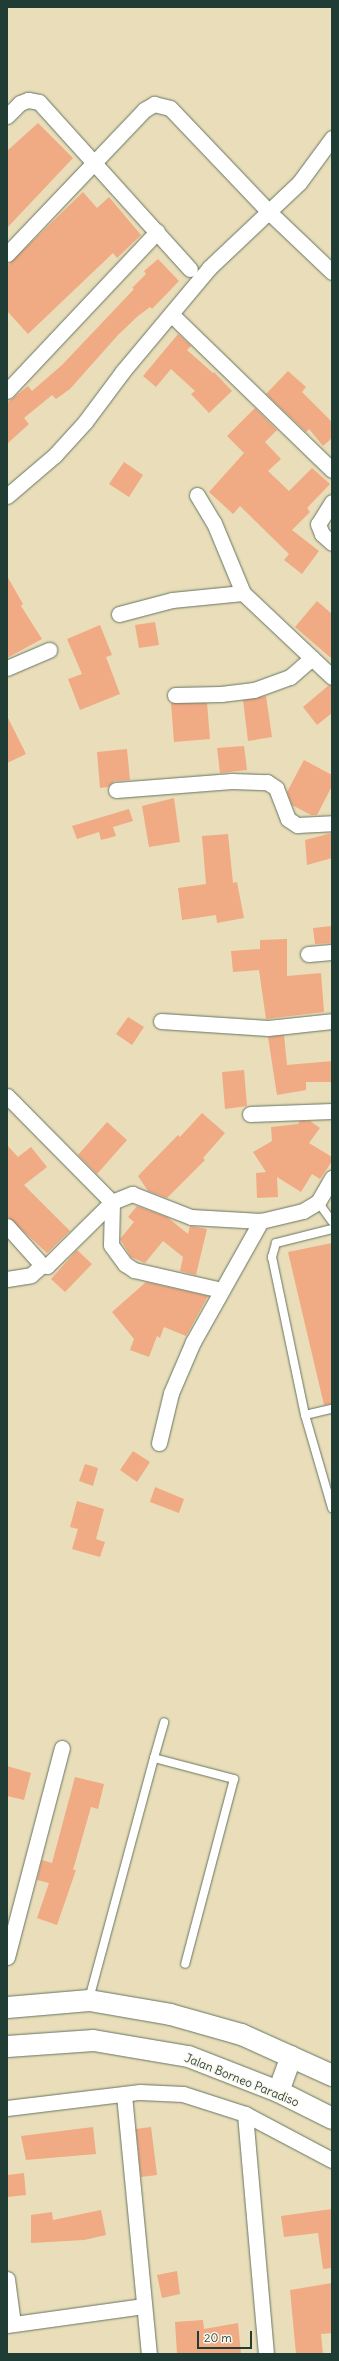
<!DOCTYPE html>
<style>
body{margin:0}
#map{position:relative;width:339px;height:2361px;overflow:hidden;background:#e9deb9;font-family:Delius,sans-serif}
div>[style]{position:absolute}
[style*='--x']{left:calc(var(--x)*1px);top:calc(var(--y)*1px);width:calc(var(--w)*1px);rotate:calc(var(--a)*1deg)}
.building>*{inset:0;background:#f0aa84}
.roads{filter:drop-shadow(0 0 1px #667563) drop-shadow(0 0 1px #667563)}
.lane>*{height:8px;margin:-4px;padding:0 4px;transform-origin:4px;border-radius:4px;background:#fff}
.street>*{height:15px;margin:-7.5px;padding:0 7.5px;transform-origin:7.5px;border-radius:7.5px;background:#fff}
.secondary>*{height:21px;margin:-10.5px;padding:0 10.5px;transform-origin:10.5px;border-radius:10.5px;background:#fff}
span{translate:-50% -50%;white-space:nowrap;text-align:center;line-height:1.15;-webkit-text-stroke:3px #fbf7ec;paint-order:stroke}
.street-label{font-size:12px;color:#1f3d34}
.frame{position:absolute;inset:0;border:8px solid #1f3d34;pointer-events:none}
.scale{position:absolute;left:197px;top:2331px;width:55px;height:18px;box-sizing:border-box;border:2px solid #1f3d34;border-top:0;padding-left:5px;font-size:12px;line-height:14px;white-space:nowrap;color:#1f3d34;-webkit-text-stroke:3px #fbf7ec;paint-order:stroke}
</style>
<div id="map">
<div class="building">
<div style="clip-path:polygon(38px 123px,73px 158px,7px 228px,7px 151px)"></div>
<div style="clip-path:polygon(83px 192px,97px 208px,109px 197px,141px 235px,117px 258px,113px 253px,28px 334px,7px 311px,7px 266px)"></div>
<div style="clip-path:polygon(158px 259px,179px 281px,152px 309px,150px 307px,138px 316px,118px 335px,70px 389px,56px 399px,52px 395px,24px 418px,29px 424px,7px 444px,7px 403px,28px 386px,32px 391px,62px 365px,134px 289px,132px 288px,146px 274px,144px 271px)"></div>
<div style="clip-path:polygon(178px 334px,191px 346px,187px 350px,213px 373px,214px 372px,232px 391px,209px 413px,191px 394px,195px 391px,171px 369px,156px 387px,143px 376px)"></div>
<div style="clip-path:polygon(288px 371px,306px 387px,302px 392px,332px 422px,332px 438px,323px 446px,309px 429px,306px 432px,266px 394px)"></div>
<div style="clip-path:polygon(255px 408px,277px 430px,265px 442px,281px 459px,268px 471px,289px 491px,312px 468px,330px 484px,307px 508px,310px 512px,292px 530px,319px 551px,302px 574px,284px 560px,289px 554px,240px 506px,233px 514px,209px 492px,244px 453px,227px 436px)"></div>
<div style="clip-path:polygon(124px 462px,143px 475px,129px 497px,109px 484px)"></div>
<div style="clip-path:polygon(7px 576px,23px 604px,21px 606px,42px 639px,7px 658px)"></div>
<div style="clip-path:polygon(317px 601px,332px 614px,332px 659px,295px 627px)"></div>
<div style="clip-path:polygon(155px 622px,159px 645px,139px 648px,135px 625px)"></div>
<div style="clip-path:polygon(100px 625px,112px 655px,106px 657px,120px 694px,80px 710px,68px 679px,82px 674px,67px 639px)"></div>
<div style="clip-path:polygon(329px 685px,332px 686px,332px 713px,317px 725px,303px 707px)"></div>
<div style="clip-path:polygon(266px 696px,272px 737px,248px 741px,243px 700px)"></div>
<div style="clip-path:polygon(171px 703px,207px 703px,210px 739px,174px 742px)"></div>
<div style="clip-path:polygon(7px 716px,26px 754px,7px 763px)"></div>
<div style="clip-path:polygon(244px 746px,247px 770px,220px 773px,217px 748px)"></div>
<div style="clip-path:polygon(127px 749px,130px 780px,115px 781px,108px 787px,100px 788px,97px 752px)"></div>
<div style="clip-path:polygon(304px 760px,332px 775px,332px 786px,317px 815px,311px 815px,292px 805px,287px 792px)"></div>
<div style="clip-path:polygon(174px 798px,180px 842px,149px 847px,142px 806px)"></div>
<div style="clip-path:polygon(129px 809px,133px 821px,113px 827px,116px 836px,101px 840px,99px 832px,77px 839px,72px 826px)"></div>
<div style="clip-path:polygon(332px 833px,332px 858px,307px 865px,305px 840px)"></div>
<div style="clip-path:polygon(228px 834px,233px 883px,237px 882px,244px 918px,217px 923px,216px 915px,182px 920px,178px 888px,206px 884px,202px 836px)"></div>
<div style="clip-path:polygon(332px 926px,332px 943px,315px 944px,313px 928px)"></div>
<div style="clip-path:polygon(287px 939px,287px 976px,321px 973px,324px 1012px,266px 1019px,259px 970px,233px 972px,231px 951px,260px 949px,260px 940px)"></div>
<div style="clip-path:polygon(128px 1017px,144px 1027px,132px 1045px,116px 1034px)"></div>
<div style="clip-path:polygon(284px 1035px,287px 1065px,332px 1061px,332px 1082px,306px 1082px,306px 1090px,277px 1095px,268px 1037px)"></div>
<div style="clip-path:polygon(244px 1070px,247px 1106px,225px 1109px,222px 1072px)"></div>
<div style="clip-path:polygon(202px 1113px,225px 1133px,203px 1158px,205px 1160px,167px 1198px,148px 1191px,138px 1176px,178px 1135px,180px 1137px)"></div>
<div style="clip-path:polygon(300px 1121px,310px 1121px,320px 1128px,309px 1143px,332px 1157px,332px 1161px,320px 1179px,312px 1174px,301px 1192px,277px 1177px,278px 1197px,257px 1198px,256px 1173px,266px 1172px,253px 1152px,272px 1141px,271px 1127px,298px 1124px)"></div>
<div style="clip-path:polygon(107px 1122px,127px 1140px,97px 1174px,78px 1155px)"></div>
<div style="clip-path:polygon(7px 1145px,18px 1157px,31px 1147px,47px 1167px,24px 1185px,70px 1231px,47px 1253px,7px 1216px)"></div>
<div style="clip-path:polygon(137px 1206px,167px 1217px,188px 1234px,190px 1226px,207px 1229px,196px 1275px,180px 1271px,183px 1257px,163px 1241px,145px 1263px,131px 1257px,120px 1239px,134px 1222px,128px 1217px)"></div>
<div style="clip-path:polygon(332px 1243px,332px 1404px,324px 1405px,288px 1252px)"></div>
<div style="clip-path:polygon(77px 1250px,92px 1264px,65px 1292px,51px 1279px)"></div>
<div style="clip-path:polygon(146px 1282px,208px 1296px,186px 1336px,164px 1327px,160px 1338px,157px 1336px,149px 1357px,130px 1350px,134px 1339px,112px 1312px)"></div>
<div style="clip-path:polygon(133px 1451px,150px 1462px,137px 1482px,120px 1470px)"></div>
<div style="clip-path:polygon(85px 1464px,98px 1468px,93px 1486px,79px 1481px)"></div>
<div style="clip-path:polygon(155px 1487px,184px 1499px,179px 1513px,150px 1502px)"></div>
<div style="clip-path:polygon(77px 1501px,104px 1509px,96px 1539px,105px 1542px,100px 1557px,72px 1549px,78px 1529px,70px 1527px)"></div>
<div style="clip-path:polygon(7px 1766px,31px 1773px,24px 1800px,7px 1796px)"></div>
<div style="clip-path:polygon(75px 1777px,104px 1784px,98px 1809px,91px 1807px,73px 1870px,76px 1870px,57px 1925px,37px 1918px,49px 1883px,37px 1880px,42px 1860px,52px 1863px)"></div>
<div style="clip-path:polygon(93px 2127px,96px 2154px,26px 2160px,21px 2136px)"></div>
<div style="clip-path:polygon(151px 2127px,157px 2175px,141px 2177px,136px 2129px)"></div>
<div style="clip-path:polygon(24px 2173px,26px 2195px,7px 2197px,7px 2175px)"></div>
<div style="clip-path:polygon(332px 2209px,332px 2268px,323px 2269px,318px 2233px,284px 2237px,281px 2216px)"></div>
<div style="clip-path:polygon(101px 2210px,106px 2235px,84px 2240px,31px 2243px,31px 2215px,52px 2212px,53px 2220px)"></div>
<div style="clip-path:polygon(177px 2271px,180px 2294px,162px 2298px,157px 2275px)"></div>
<div style="clip-path:polygon(332px 2283px,332px 2333px,321px 2334px,323px 2354px,296px 2354px,290px 2290px)"></div>
<div style="clip-path:polygon(203px 2320px,204px 2329px,238px 2323px,241px 2354px,177px 2354px,175px 2322px)"></div>
</div>
<div class="roads">
<div class="lane">
<div style="--x:318;--y:1202;--w:24;--a:54"></div>
<div style="--x:332;--y:1229;--w:58;--a:166"></div>
<div style="--x:276;--y:1243;--w:15;--a:106"></div>
<div style="--x:272;--y:1257;--w:161;--a:78.2"></div>
<div style="--x:305;--y:1415;--w:97;--a:73.8"></div>
<div style="--x:305;--y:1415;--w:28;--a:-13"></div>
<div style="--x:154;--y:1758;--w:37;--a:-74"></div>
<div style="--x:89;--y:1999;--w:250;--a:-74.9"></div>
<div style="--x:154;--y:1758;--w:83;--a:14.7"></div>
<div style="--x:234;--y:1779;--w:191;--a:104.8"></div>
</div>
<div class="street">
<div style="--x:7;--y:116;--w:18;--a:-45"></div>
<div style="--x:20;--y:103;--w:9;--a:-21"></div>
<div style="--x:28;--y:100;--w:11;--a:10"></div>
<div style="--x:39;--y:102;--w:225;--a:47.9"></div>
<div style="--x:7;--y:254;--w:199;--a:-46.4"></div>
<div style="--x:144;--y:110;--w:12;--a:-31"></div>
<div style="--x:154;--y:104;--w:16;--a:14"></div>
<div style="--x:170;--y:108;--w:144;--a:46.4"></div>
<div style="--x:269;--y:212;--w:87;--a:43.6"></div>
<div style="--x:171;--y:314;--w:224;--a:44.1"></div>
<div style="--x:7;--y:391;--w:219;--a:-46.7"></div>
<div style="--x:197;--y:495;--w:33;--a:59"></div>
<div style="--x:214;--y:523;--w:76;--a:67.5"></div>
<div style="--x:243;--y:593;--w:122;--a:43.3"></div>
<div style="--x:7;--y:496;--w:63;--a:-40.5"></div>
<div style="--x:55;--y:455;--w:45;--a:-47.7"></div>
<div style="--x:85;--y:422;--w:64;--a:-53.3"></div>
<div style="--x:123;--y:371;--w:134;--a:-50.1"></div>
<div style="--x:209;--y:268;--w:124;--a:-43.4"></div>
<div style="--x:299;--y:183;--w:56;--a:-53.7"></div>
<div style="--x:332;--y:502;--w:26;--a:122"></div>
<div style="--x:318;--y:524;--w:11;--a:68"></div>
<div style="--x:322;--y:534;--w:13;--a:42"></div>
<div style="--x:119;--y:614;--w:55;--a:-14.8"></div>
<div style="--x:172;--y:600;--w:71;--a:-5.6"></div>
<div style="--x:7;--y:668;--w:46;--a:-23.2"></div>
<div style="--x:175;--y:695;--w:46;--a:-1.2"></div>
<div style="--x:221;--y:694;--w:33;--a:-7"></div>
<div style="--x:254;--y:690;--w:38;--a:-20"></div>
<div style="--x:290;--y:677;--w:29;--a:-41"></div>
<div style="--x:116;--y:790;--w:116;--a:-4.4"></div>
<div style="--x:232;--y:781;--w:35;--a:2"></div>
<div style="--x:267;--y:782;--w:11;--a:34"></div>
<div style="--x:276;--y:788;--w:33;--a:69"></div>
<div style="--x:288;--y:819;--w:11;--a:34"></div>
<div style="--x:297;--y:825;--w:35;--a:-3"></div>
<div style="--x:308;--y:954;--w:24;--a:-5"></div>
<div style="--x:161;--y:1021;--w:107;--a:3.7"></div>
<div style="--x:268;--y:1028;--w:64;--a:-6.2"></div>
<div style="--x:7;--y:1096;--w:149;--a:45.3"></div>
<div style="--x:112;--y:1202;--w:22;--a:-22"></div>
<div style="--x:132;--y:1194;--w:63;--a:21.3"></div>
<div style="--x:191;--y:1217;--w:70;--a:3.3"></div>
<div style="--x:261;--y:1221;--w:43;--a:-13.4"></div>
<div style="--x:303;--y:1211;--w:17;--a:-31"></div>
<div style="--x:318;--y:1202;--w:28;--a:-60"></div>
<div style="--x:250;--y:1114;--w:82;--a:-2.1"></div>
<div style="--x:112;--y:1202;--w:43;--a:91.3"></div>
<div style="--x:111;--y:1245;--w:24;--a:54"></div>
<div style="--x:125;--y:1264;--w:11;--a:34"></div>
<div style="--x:134;--y:1270;--w:89;--a:12.9"></div>
<div style="--x:7;--y:1226;--w:52;--a:48.1"></div>
<div style="--x:42;--y:1265;--w:5;--a:11"></div>
<div style="--x:47;--y:1266;--w:91;--a:-44.6"></div>
<div style="--x:7;--y:1279;--w:24;--a:-9"></div>
<div style="--x:31;--y:1275;--w:15;--a:-42"></div>
<div style="--x:159;--y:1443;--w:51;--a:-76.5"></div>
<div style="--x:171;--y:1393;--w:56;--a:-66.7"></div>
<div style="--x:193;--y:1342;--w:139;--a:-60.7"></div>
<div style="--x:7;--y:1957;--w:216;--a:-75.3"></div>
<div style="--x:124;--y:2095;--w:260;--a:84.5"></div>
<div style="--x:7;--y:2108;--w:134;--a:-6.9"></div>
<div style="--x:140;--y:2092;--w:43;--a:2.7"></div>
<div style="--x:183;--y:2094;--w:65;--a:17.9"></div>
<div style="--x:245;--y:2114;--w:98;--a:27.9"></div>
<div style="--x:245;--y:2114;--w:241;--a:85"></div>
<div style="--x:7;--y:2279;--w:45;--a:82.4"></div>
<div style="--x:7;--y:2325;--w:138;--a:-7.9"></div>
</div>
<div class="secondary">
<div style="--x:7;--y:2007;--w:82;--a:-4.9"></div>
<div style="--x:89;--y:2000;--w:82;--a:9.8"></div>
<div style="--x:170;--y:2014;--w:74;--a:15.7"></div>
<div style="--x:241;--y:2034;--w:100;--a:24.3"></div>
<div style="--x:7;--y:2046;--w:86;--a:-4"></div>
<div style="--x:93;--y:2040;--w:96;--a:9.6"></div>
<div style="--x:188;--y:2056;--w:97;--a:21.3"></div>
<div style="--x:278;--y:2091;--w:60;--a:26.6"></div>
<div style="--x:278;--y:2091;--w:37;--a:-70"></div>
</div>
</div>
<div class="street-label">
<span style="left:242px;top:2080px;rotate:22deg">Jalan Borneo Paradiso</span>
</div>
<div class="frame"></div>
<div class="scale">20 m</div>
</div>
